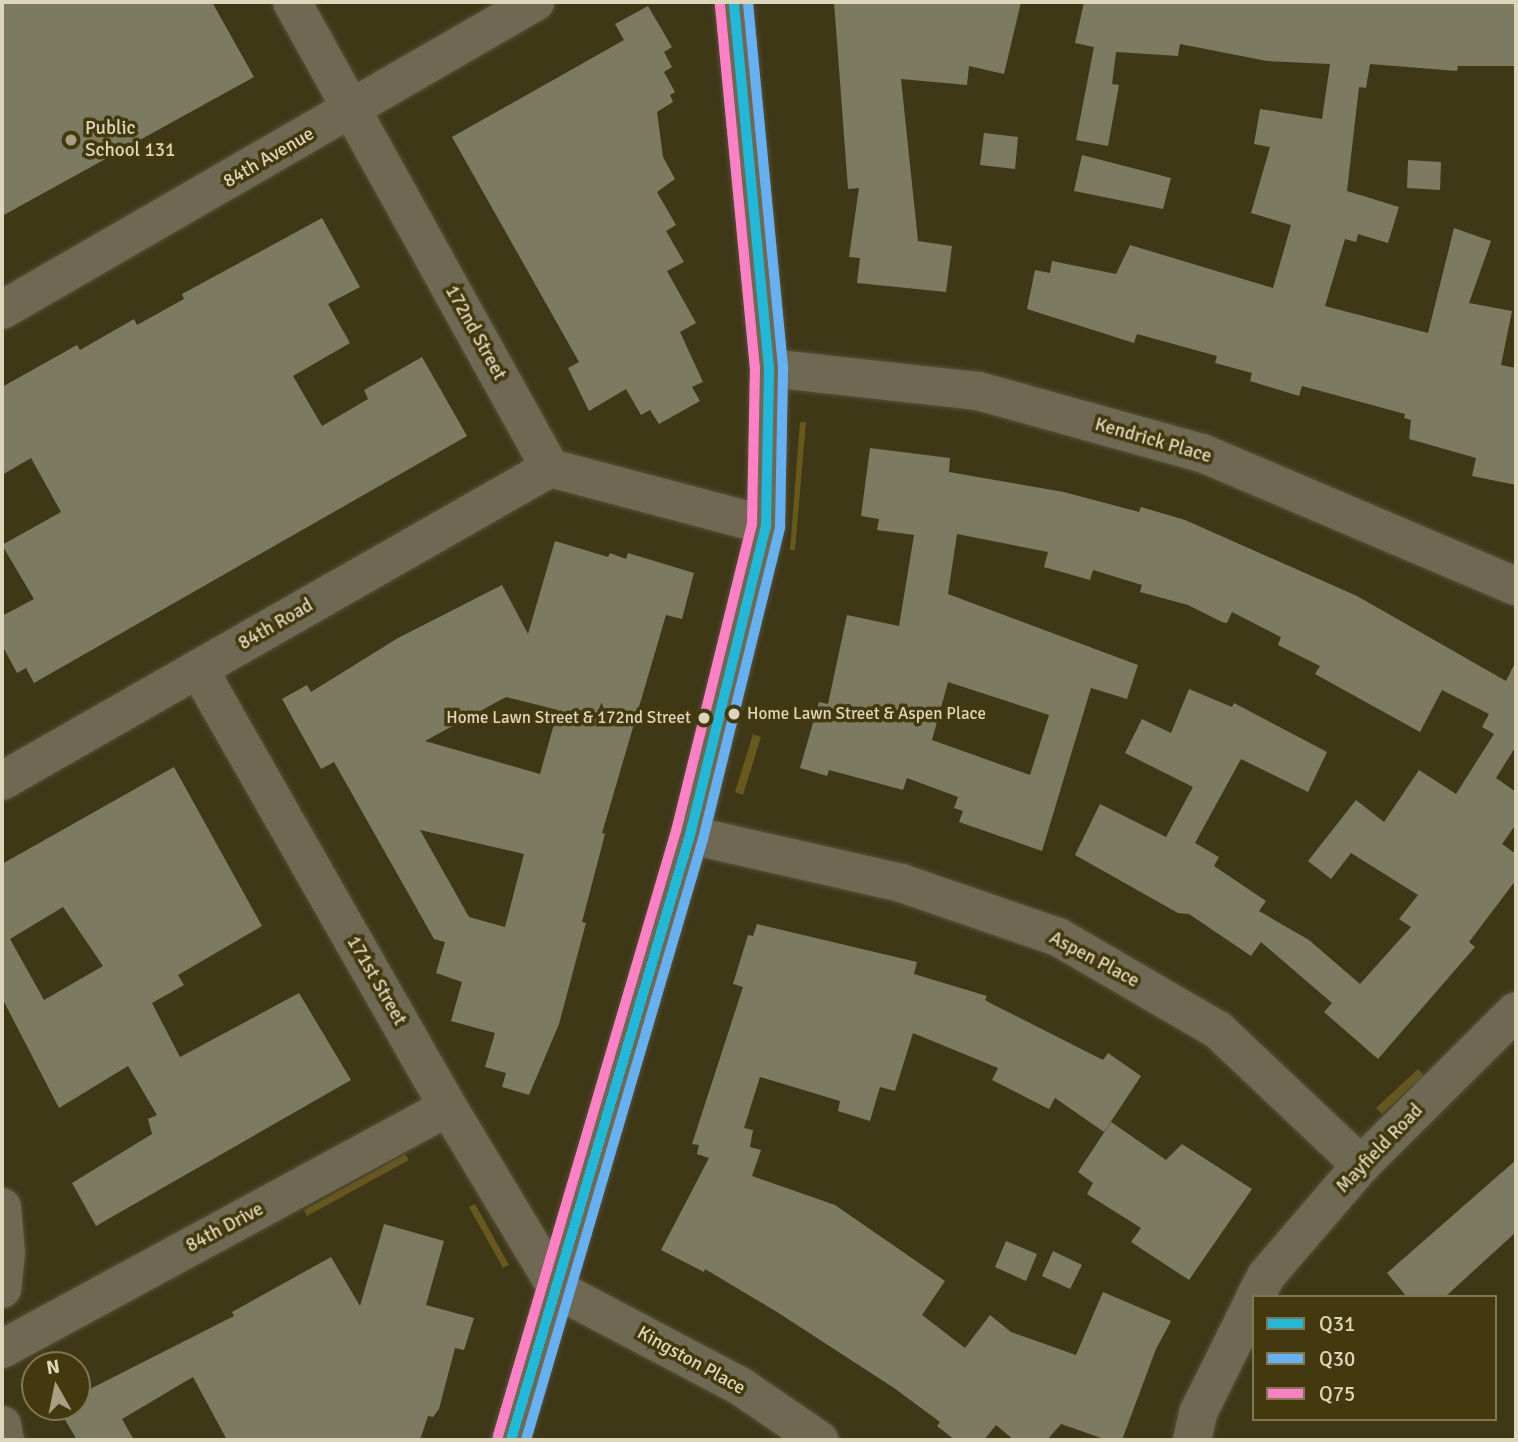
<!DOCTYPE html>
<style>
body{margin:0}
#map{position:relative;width:1518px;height:1442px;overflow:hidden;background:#3f3817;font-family:Signika,sans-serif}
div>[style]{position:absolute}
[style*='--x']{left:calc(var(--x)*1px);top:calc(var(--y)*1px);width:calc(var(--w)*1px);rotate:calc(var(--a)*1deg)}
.green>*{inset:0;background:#67581e}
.building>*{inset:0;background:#7c7a60}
.roads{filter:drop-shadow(0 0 2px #565039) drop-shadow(0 0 2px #565039)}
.minor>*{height:38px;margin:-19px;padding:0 19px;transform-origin:19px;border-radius:19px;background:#6f6954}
.bus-1>*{height:10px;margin:-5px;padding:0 5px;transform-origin:5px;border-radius:5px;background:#20b9da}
.bus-2>*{height:10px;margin:-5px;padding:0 5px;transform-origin:5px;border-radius:5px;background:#66b1f2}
.bus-3>*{height:10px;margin:-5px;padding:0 5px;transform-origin:5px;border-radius:5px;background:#ff80c5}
.dots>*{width:19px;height:19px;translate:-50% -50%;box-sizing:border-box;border:4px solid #43380e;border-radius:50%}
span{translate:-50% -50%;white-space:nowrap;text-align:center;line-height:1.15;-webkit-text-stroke:7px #43380e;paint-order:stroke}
.bus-label{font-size:17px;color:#ded6bb}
.left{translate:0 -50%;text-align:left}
.right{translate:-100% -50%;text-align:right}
.poi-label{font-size:19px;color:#ded6bb}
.street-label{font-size:19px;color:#ded6bb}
.frame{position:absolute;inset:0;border:4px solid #ded6bb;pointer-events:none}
.legend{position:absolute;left:1252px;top:1295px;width:245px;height:126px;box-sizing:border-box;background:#43380e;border:2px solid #817753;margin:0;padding:9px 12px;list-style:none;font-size:21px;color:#ded6bb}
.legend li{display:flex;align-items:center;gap:14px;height:35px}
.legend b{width:35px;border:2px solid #817753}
.north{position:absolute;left:21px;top:1351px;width:70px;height:70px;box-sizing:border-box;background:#43380e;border:2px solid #817753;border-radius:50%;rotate:351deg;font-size:19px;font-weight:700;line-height:28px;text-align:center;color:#ded6bb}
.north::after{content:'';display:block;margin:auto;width:24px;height:32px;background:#a69f82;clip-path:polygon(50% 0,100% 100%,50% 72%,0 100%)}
</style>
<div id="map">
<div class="green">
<div style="clip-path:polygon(800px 422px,806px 422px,795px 550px,790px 550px)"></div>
<div style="clip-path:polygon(753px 734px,761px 737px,743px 795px,735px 792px)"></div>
<div style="clip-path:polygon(1418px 1069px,1424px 1075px,1382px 1114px,1376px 1108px)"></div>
<div style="clip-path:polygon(405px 1154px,409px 1160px,307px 1216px,304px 1210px)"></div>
<div style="clip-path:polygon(475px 1204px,509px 1265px,503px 1268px,469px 1207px)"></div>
</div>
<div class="building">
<div style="clip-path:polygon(2px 2px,212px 2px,254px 77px,2px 216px)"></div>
<div style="clip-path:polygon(834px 2px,1021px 2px,1004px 74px,969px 66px,967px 85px,901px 79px,918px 241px,952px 246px,946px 292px,857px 283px,860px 258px,849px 257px,859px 188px,848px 189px)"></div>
<div style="clip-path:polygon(1084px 2px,1516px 2px,1516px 66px,1458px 66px,1457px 71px,1370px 64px,1366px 88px,1359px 87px,1347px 191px,1399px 207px,1388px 243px,1358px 234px,1356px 242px,1345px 239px,1325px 306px,1428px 333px,1454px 228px,1491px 241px,1469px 303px,1512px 311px,1501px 365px,1516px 368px,1516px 485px,1472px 476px,1476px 458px,1409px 439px,1411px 420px,1404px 418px,1405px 414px,1302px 386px,1299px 396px,1250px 381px,1252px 373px,1215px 363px,1217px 356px,1137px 334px,1134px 343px,1027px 309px,1035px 270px,1050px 273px,1052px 261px,1116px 274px,1130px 245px,1273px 288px,1291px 225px,1251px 213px,1270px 147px,1254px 144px,1260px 109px,1322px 119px,1330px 64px,1267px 61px,1180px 44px,1178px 56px,1116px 52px,1112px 84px,1119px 85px,1108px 146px,1076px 140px,1094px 47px,1075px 43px)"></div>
<div style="clip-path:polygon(648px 6px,672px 47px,664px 52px,672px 67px,664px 72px,675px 92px,670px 95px,673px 102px,657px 112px,663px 157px,675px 179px,657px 192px,676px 225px,666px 231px,684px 262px,667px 271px,696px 323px,680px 332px,703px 382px,692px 387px,700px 401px,659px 424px,650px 410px,641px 415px,626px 389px,589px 411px,568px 368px,579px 362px,452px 137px,624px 40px,615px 24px)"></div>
<div style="clip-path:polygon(984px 133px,1018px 137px,1015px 169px,980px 165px)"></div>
<div style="clip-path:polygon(1082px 155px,1171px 178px,1163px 209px,1074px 191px)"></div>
<div style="clip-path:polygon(1408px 160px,1441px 162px,1440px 190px,1407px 188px)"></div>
<div style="clip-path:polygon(322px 218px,360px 287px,328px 304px,350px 343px,293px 376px,322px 426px,368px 399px,364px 390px,422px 357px,467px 436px,34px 683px,26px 668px,17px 673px,2px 645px,2px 616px,34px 599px,2px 545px,61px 512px,31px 458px,2px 475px,2px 387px,77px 345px,80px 350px,134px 319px,137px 325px,184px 299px,182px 294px)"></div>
<div style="clip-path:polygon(evenodd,870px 448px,950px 458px,949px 472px,1064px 492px,1139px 512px,1141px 507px,1185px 520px,1357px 596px,1506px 681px,1516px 661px,1516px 746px,1496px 778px,1516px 792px,1516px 824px,1502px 844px,1516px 854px,1516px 880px,1469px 942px,1475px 947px,1378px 1059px,1324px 1012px,1332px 1003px,1261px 942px,1251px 956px,1189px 914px,1178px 913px,1075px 855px,1100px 804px,1166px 837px,1193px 787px,1125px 753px,1142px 719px,1171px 733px,1189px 689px,1232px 707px,1234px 703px,1327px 752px,1308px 792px,1241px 759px,1195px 843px,1219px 857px,1214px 866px,1266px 901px,1259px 911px,1309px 940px,1360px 984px,1411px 927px,1399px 919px,1418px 895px,1351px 853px,1331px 879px,1308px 861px,1356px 800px,1384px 822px,1419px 770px,1456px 794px,1494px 734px,1482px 727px,1489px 714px,1442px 690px,1420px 732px,1315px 674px,1320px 666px,1278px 645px,1281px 637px,1232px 612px,1227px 623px,1222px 622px,1188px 605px,1140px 592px,1142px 585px,1093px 570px,1090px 580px,1044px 567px,1048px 552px,957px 534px,948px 594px,1138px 665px,1127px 699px,1091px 688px,1042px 851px,959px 822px,963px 811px,954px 808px,958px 797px,907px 778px,903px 790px,829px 770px,827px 776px,800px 768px,819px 702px,828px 704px,847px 615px,899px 626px,914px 535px,877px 530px,879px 519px,861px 516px,870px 448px,948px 682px,1049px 715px,1030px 775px,932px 740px,948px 682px)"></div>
<div style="clip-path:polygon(evenodd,555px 541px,608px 557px,610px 553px,626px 559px,628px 553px,694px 573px,682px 619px,666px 615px,602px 833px,605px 834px,582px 922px,586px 923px,559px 1024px,529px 1095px,502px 1087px,506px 1073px,485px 1067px,495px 1033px,451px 1021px,462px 982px,436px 973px,445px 942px,434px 939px,334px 762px,321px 769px,282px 699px,307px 685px,311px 692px,398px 638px,502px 585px,528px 634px,555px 541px,506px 697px,558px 710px,540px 774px,425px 741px,506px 697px,555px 541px,420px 830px,524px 854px,505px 927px,469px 917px,420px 830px)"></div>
<div style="clip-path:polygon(evenodd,174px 767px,262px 926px,178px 975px,184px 985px,152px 1003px,180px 1057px,299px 993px,351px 1080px,96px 1226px,72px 1183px,152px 1134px,148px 1119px,157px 1115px,128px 1066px,59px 1108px,2px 998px,2px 864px,174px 767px,63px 907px,103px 966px,44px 1000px,10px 939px,63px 907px)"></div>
<div style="clip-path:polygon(757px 924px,917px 962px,914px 974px,987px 996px,985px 1000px,994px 1005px,1103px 1060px,1108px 1053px,1141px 1076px,1104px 1132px,1055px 1098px,1049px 1109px,992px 1080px,998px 1068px,913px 1033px,895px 1091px,880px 1087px,870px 1121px,838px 1111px,840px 1101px,760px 1077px,744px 1128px,753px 1130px,750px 1147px,761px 1150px,752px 1176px,835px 1205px,945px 1281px,922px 1315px,965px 1348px,990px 1315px,1011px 1332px,1076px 1355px,1103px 1292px,1171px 1321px,1156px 1349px,1122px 1440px,1107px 1440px,1061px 1424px,1047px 1440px,1014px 1440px,996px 1425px,984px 1440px,955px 1440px,937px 1426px,940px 1422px,894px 1388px,777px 1312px,705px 1269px,704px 1272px,661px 1250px,709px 1158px,697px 1154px,699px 1145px,692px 1144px,743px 987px,733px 984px,748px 935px,753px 936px)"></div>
<div style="clip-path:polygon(1111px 1122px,1166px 1160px,1182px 1144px,1252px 1189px,1189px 1280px,1131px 1242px,1141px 1228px,1087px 1194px,1093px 1183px,1078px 1172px)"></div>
<div style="clip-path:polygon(1516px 1160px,1516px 1232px,1445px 1297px,1407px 1297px,1387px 1273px)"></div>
<div style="clip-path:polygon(384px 1224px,444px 1241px,426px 1305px,474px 1318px,464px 1350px,455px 1348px,439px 1409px,433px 1417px,428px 1416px,420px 1440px,227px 1440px,193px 1377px,122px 1419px,134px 1440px,77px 1440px,61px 1413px,77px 1407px,77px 1400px,88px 1390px,234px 1316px,232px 1312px,331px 1257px,360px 1306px)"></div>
<div style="clip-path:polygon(1006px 1241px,1037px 1254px,1026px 1281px,995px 1267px)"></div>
<div style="clip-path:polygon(1053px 1251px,1082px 1265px,1070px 1289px,1042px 1276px)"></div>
</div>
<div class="roads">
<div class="minor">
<div style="--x:292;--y:2;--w:533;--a:61.03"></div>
<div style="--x:550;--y:468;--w:223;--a:14.8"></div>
<div style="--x:2;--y:310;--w:616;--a:-30.02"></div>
<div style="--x:769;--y:368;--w:210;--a:6.3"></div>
<div style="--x:978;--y:391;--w:232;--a:15.5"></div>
<div style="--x:1202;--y:453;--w:341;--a:23"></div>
<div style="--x:199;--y:670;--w:503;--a:60.33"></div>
<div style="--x:448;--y:1107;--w:214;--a:59"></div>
<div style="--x:558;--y:1290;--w:206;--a:27.8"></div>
<div style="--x:740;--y:1386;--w:96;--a:34.4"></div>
<div style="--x:2;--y:781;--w:631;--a:-29.73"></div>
<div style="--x:690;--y:835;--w:216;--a:12.8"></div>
<div style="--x:901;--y:883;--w:166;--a:19"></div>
<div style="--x:1058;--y:937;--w:185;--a:30.2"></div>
<div style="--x:1218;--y:1030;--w:197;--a:43.4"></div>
<div style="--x:2;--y:1207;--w:46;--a:85"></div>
<div style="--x:6;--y:1253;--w:36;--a:96"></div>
<div style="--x:1255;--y:1297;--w:24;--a:-62"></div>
<div style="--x:1266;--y:1276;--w:146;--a:-49.4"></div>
<div style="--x:1361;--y:1165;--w:218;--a:-44.8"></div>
<div style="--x:2;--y:1349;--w:507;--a:-28.48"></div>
<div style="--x:2;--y:1425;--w:15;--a:79"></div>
<div style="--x:511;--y:1440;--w:631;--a:-73.52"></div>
<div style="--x:690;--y:835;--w:319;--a:-76.2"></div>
<div style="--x:766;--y:525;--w:157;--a:-88.9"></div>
<div style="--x:769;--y:368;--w:368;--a:-95.5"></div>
<div style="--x:1192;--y:1440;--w:28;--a:-77"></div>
<div style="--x:1198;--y:1413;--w:126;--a:-63.6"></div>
</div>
</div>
<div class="bus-1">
<div style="--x:511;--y:1440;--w:631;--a:-73.52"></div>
<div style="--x:690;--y:835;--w:319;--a:-76.2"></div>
<div style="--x:766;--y:525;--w:157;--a:-88.9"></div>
<div style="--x:769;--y:368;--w:368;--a:-95.5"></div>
</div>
<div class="bus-2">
<div style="--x:526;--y:1440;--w:627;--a:-73.59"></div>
<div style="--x:703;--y:839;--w:321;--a:-76.1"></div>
<div style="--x:780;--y:527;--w:160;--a:-88.9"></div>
<div style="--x:783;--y:367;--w:367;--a:-95.5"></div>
</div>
<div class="bus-3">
<div style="--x:498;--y:1436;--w:631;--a:-73.61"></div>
<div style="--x:676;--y:831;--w:317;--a:-76.1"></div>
<div style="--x:752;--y:523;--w:154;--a:-88.9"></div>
<div style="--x:755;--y:369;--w:368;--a:-95.5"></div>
</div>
<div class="dots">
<div style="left:71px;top:140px;background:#a69f82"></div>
<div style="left:734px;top:714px;background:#ded6bb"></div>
<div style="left:704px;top:718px;background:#ded6bb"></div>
</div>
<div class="bus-label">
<span class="left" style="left:747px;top:714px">Home Lawn Street &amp; Aspen Place</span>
<span class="right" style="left:691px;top:718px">Home Lawn Street &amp; 172nd Street</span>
</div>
<div class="poi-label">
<span class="left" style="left:85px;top:140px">Public<br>School 131</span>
</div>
<div class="street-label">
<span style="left:269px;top:158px;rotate:-30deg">84th Avenue</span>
<span style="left:475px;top:333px;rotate:61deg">172nd Street</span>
<span style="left:1153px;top:441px;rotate:16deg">Kendrick Place</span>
<span style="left:276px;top:625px;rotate:-30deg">84th Road</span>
<span style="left:1094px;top:960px;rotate:28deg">Aspen Place</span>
<span style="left:376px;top:981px;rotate:60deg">171st Street</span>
<span style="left:1380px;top:1149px;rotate:-46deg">Mayfield Road</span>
<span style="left:225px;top:1228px;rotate:-28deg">84th Drive</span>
<span style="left:691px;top:1361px;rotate:29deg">Kingston Place</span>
</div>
<div class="frame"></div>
<ul class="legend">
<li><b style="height:9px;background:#20b9da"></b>Q31</li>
<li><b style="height:9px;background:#66b1f2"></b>Q30</li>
<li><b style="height:9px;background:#ff80c5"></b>Q75</li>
</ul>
<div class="north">N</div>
</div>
